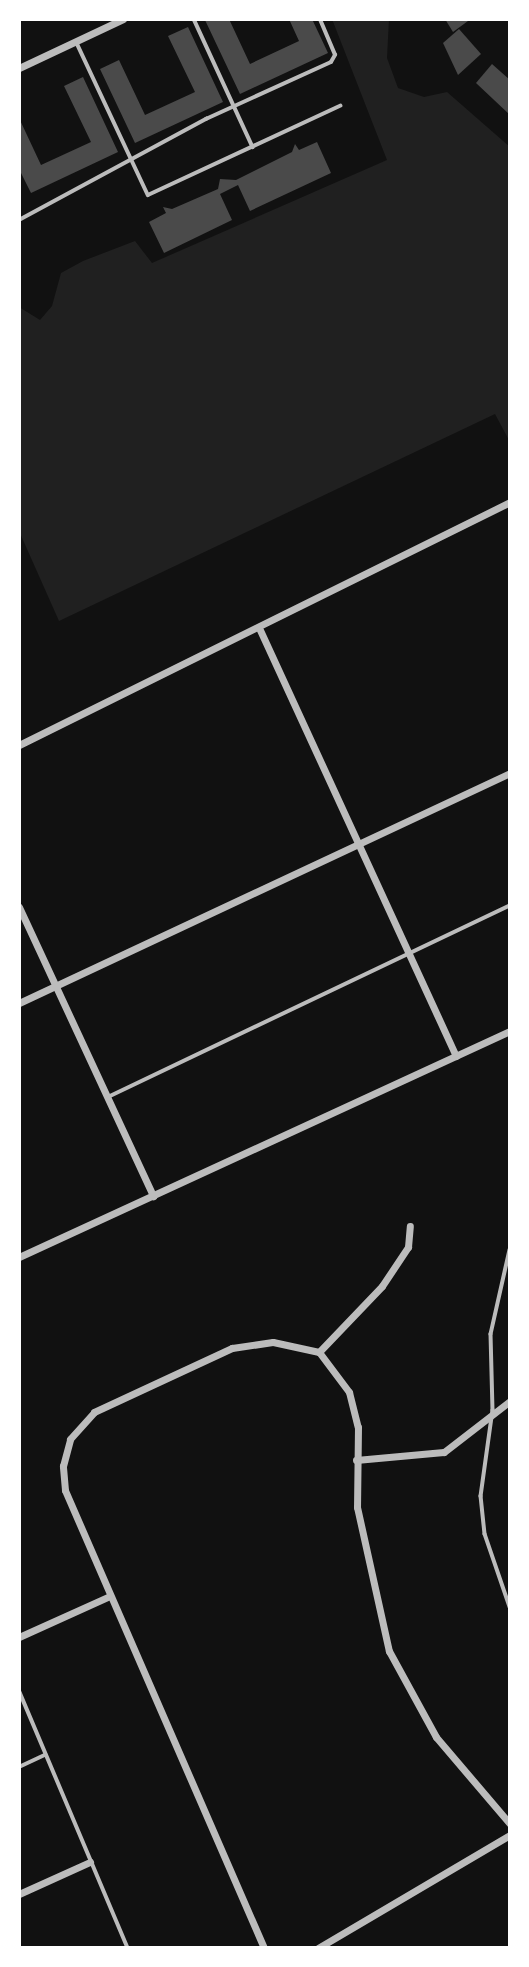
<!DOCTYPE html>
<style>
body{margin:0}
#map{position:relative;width:529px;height:1967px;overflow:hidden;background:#111;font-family:Cabin,sans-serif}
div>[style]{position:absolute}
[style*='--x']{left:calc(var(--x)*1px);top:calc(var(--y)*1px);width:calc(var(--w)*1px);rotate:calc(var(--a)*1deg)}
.green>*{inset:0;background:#202020}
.building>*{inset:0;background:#4a4a4a}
.service>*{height:3.5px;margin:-1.75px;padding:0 1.75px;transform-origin:1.75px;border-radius:1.75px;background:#bcbcbc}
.minor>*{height:7px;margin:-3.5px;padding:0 3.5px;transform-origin:3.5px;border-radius:3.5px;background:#bcbcbc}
span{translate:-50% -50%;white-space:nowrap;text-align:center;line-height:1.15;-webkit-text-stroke:5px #fff;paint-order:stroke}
.frame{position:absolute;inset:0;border:21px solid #fff;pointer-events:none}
</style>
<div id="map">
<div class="green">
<div style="clip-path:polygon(332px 19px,389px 19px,387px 58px,398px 88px,424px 97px,447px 92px,510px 147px,510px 442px,495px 414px,59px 621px,19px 531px,19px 307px,40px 320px,52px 306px,61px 273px,83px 261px,135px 241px,152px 263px,387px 160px)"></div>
</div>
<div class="building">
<div style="clip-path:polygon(229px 19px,250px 64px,299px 41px,289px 19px,312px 19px,328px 53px,240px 94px,205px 20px)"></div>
<div style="clip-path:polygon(445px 19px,467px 19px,468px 21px,453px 32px)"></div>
<div style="clip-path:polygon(188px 27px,223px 102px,135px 143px,100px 69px,119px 60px,145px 115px,195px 92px,168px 36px)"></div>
<div style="clip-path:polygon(459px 29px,481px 54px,458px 75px,443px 43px)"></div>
<div style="clip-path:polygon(492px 64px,510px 80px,510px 115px,476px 83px)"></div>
<div style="clip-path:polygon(83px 77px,118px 152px,31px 193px,19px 169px,19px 118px,41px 165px,91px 142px,64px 86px)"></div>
<div style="clip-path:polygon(317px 142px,331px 173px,250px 211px,238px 185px,220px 194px,232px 220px,164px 253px,149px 222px,166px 213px,163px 207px,172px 209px,218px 189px,220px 179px,236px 180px,292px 152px,295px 144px,299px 150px)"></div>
</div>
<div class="service">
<div style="--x:194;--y:19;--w:141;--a:65.3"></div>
<div style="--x:76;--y:41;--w:170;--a:64.9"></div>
<div style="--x:148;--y:195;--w:212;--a:-24.9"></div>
<div style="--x:19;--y:220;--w:213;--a:-28.4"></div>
<div style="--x:206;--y:119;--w:137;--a:-24.5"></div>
<div style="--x:331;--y:62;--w:8;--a:-60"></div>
<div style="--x:335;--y:55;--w:39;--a:-113"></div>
<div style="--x:108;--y:1097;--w:445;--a:-25.5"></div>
<div style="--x:510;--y:1250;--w:86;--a:102.7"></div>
<div style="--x:491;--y:1334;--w:76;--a:88.5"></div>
<div style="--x:493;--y:1410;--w:87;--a:97.9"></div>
<div style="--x:481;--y:1496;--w:38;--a:84"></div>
<div style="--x:485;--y:1534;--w:77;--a:71.1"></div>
<div style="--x:19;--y:1690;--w:280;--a:67.1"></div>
<div style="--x:19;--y:1767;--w:29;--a:-25"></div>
</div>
<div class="minor">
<div style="--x:19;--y:68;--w:115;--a:-25.2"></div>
<div style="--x:260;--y:630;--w:469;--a:65.3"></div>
<div style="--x:19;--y:745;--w:548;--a:-26.33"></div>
<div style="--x:19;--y:907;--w:319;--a:65.1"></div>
<div style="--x:19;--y:1003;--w:542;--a:-25.1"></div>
<div style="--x:19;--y:1257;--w:541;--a:-24.72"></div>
<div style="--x:319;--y:1352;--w:50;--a:53.1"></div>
<div style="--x:349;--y:1392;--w:36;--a:76"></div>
<div style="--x:358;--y:1427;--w:80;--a:90.7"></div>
<div style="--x:357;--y:1507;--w:148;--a:77.5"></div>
<div style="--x:389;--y:1651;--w:98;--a:61.3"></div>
<div style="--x:436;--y:1737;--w:114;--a:49.6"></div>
<div style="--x:319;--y:1352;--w:91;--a:-46.3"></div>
<div style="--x:382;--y:1286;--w:47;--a:-56.3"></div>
<div style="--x:408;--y:1247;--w:21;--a:-85"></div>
<div style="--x:356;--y:1460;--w:88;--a:-5.2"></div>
<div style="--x:444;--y:1452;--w:83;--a:-37.7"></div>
<div style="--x:19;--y:1637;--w:100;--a:-24.3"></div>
<div style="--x:19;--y:1894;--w:78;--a:-24.3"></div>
<div style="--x:264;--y:1948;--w:499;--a:-113.5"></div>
<div style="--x:65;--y:1490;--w:24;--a:-95"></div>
<div style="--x:63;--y:1466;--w:28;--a:-75"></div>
<div style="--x:70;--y:1439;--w:36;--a:-48"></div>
<div style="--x:94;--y:1412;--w:152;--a:-24.9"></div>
<div style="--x:232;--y:1348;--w:41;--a:-8.3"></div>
<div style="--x:273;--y:1342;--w:47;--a:12.3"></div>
<div style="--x:318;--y:1948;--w:223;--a:-30.5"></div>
</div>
<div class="frame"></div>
</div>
